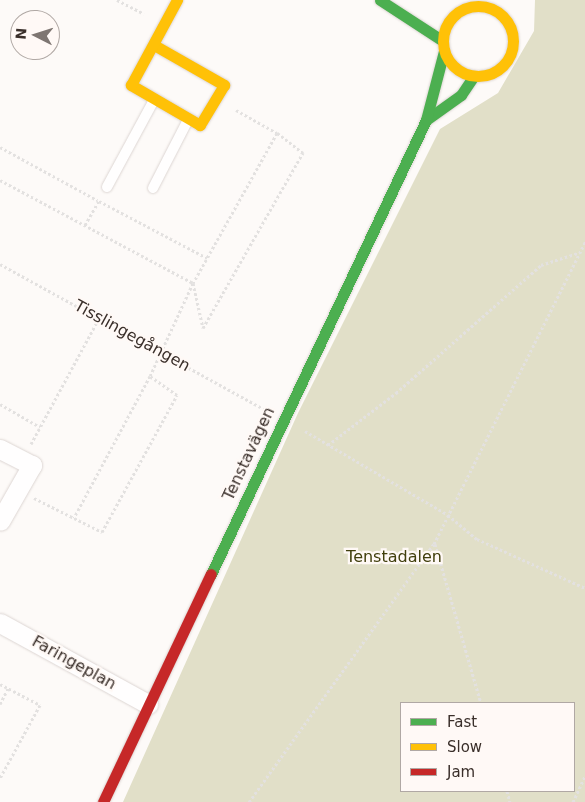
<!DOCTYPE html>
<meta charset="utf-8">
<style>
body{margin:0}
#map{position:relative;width:585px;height:802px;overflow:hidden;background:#fdfaf8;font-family:"DejaVu Sans",sans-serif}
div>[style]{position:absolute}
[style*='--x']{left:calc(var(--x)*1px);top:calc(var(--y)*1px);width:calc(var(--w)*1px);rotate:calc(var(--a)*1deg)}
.green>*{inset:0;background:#e1dfc8}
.path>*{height:3px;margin-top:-1.5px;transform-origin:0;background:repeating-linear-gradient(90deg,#e3e1e0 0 2.5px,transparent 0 5px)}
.roads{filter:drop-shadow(0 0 1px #ddd6d3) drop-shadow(0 0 1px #ddd6d3)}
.lane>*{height:10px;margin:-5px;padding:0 5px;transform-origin:5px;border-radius:5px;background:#fffefe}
.street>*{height:19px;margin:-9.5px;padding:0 9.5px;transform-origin:9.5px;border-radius:9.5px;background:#fffefe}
.fast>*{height:11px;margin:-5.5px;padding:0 5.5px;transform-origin:5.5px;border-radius:5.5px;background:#4caf50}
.slow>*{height:11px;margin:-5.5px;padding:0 5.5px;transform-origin:5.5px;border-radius:5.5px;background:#ffc107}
.slow>.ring{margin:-5.5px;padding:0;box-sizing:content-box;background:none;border:11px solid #ffc107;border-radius:50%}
.jam>*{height:11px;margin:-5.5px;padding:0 5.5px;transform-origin:5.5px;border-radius:5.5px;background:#c62828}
span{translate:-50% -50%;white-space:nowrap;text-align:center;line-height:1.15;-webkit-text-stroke:4.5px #fff9f6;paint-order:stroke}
.street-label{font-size:16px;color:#3a2f2a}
.park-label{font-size:16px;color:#413f0d}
.legend{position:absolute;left:400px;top:702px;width:175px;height:90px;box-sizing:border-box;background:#fff9f6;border:1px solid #b0a8a4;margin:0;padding:6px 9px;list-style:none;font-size:15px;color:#3a2f2a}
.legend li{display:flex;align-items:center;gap:10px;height:25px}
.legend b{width:25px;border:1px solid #b0a8a4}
.north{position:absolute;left:10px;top:10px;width:50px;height:50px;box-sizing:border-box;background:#fff9f6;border:1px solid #b0a8a4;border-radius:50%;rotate:275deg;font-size:14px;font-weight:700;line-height:20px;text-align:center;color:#3a2f2a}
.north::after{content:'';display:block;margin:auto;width:18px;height:22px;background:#7e7672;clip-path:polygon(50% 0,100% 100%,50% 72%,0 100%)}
</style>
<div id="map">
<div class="green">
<div style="clip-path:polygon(evenodd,535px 0,585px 0,585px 802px,123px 802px,298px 413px,440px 129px,498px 93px,534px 31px,535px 0,401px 703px,574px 703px,574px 791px,401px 791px,401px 703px)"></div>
</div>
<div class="path">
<div style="--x:117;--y:0;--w:30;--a:27"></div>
<div style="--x:236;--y:110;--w:47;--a:29.3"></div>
<div style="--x:0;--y:147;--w:111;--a:28.7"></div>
<div style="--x:0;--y:180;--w:219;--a:28.1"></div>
<div style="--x:193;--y:283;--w:46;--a:77.5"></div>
<div style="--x:203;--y:328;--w:202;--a:-60.3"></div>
<div style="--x:303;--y:153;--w:33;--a:-142"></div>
<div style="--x:277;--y:133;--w:172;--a:119.2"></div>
<div style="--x:193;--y:283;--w:102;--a:114.8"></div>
<div style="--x:85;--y:225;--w:28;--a:-60"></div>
<div style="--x:99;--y:201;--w:122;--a:27.8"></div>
<div style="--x:0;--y:264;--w:301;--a:28.8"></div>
<div style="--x:0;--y:404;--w:46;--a:29.9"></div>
<div style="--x:305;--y:431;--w:166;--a:30.4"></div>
<div style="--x:448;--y:515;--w:38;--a:40"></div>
<div style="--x:477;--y:539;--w:119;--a:24.4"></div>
<div style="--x:31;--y:444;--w:143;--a:-61.6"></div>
<div style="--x:328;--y:445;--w:86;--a:-37.4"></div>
<div style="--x:396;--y:393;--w:193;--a:-41.4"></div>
<div style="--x:541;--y:265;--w:40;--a:-18"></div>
<div style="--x:34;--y:498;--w:76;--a:26.6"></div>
<div style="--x:102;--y:532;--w:156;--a:-61.3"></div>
<div style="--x:177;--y:395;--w:33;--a:-145"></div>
<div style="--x:150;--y:376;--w:161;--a:118.2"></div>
<div style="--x:435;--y:544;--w:166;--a:73.9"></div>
<div style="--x:0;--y:684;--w:45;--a:27.7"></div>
<div style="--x:40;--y:705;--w:83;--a:118.7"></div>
<div style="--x:0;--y:704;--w:18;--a:-63"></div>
<div style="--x:507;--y:791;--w:11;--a:75"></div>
<div style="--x:249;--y:802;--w:317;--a:-54.4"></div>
<div style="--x:434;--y:544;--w:338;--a:-63.4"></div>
<div style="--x:573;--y:802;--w:29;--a:-65"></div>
</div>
<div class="roads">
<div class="lane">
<div style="--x:107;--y:187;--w:99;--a:-61.6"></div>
<div style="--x:153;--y:188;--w:76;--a:-62.8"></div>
</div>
<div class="street">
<div style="--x:0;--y:449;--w:36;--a:27"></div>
<div style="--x:32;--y:465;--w:64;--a:119.7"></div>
<div style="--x:0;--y:623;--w:169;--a:28.7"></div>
</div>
<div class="fast">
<div style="--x:380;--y:0;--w:75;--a:33.1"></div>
<div style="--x:426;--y:120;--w:43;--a:-35.5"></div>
<div style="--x:461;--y:95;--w:23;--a:-56"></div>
<div style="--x:211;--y:574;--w:502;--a:-64.66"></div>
<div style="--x:426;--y:120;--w:71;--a:-75.4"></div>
</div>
<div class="slow">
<div class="ring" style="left:443px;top:6px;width:59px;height:59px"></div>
<div style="--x:154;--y:45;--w:81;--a:29.7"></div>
<div style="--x:224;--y:85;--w:47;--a:121"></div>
<div style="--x:200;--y:125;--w:80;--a:-149.9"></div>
<div style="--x:131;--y:85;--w:97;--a:-61.6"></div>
</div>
<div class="jam">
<div style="--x:103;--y:802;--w:252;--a:-64.7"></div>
</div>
</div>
<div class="street-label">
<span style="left:132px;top:336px;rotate:29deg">Tisslingegången</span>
<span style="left:249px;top:454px;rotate:-65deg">Tenstavägen</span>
<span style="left:74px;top:663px;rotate:29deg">Faringeplan</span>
</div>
<div class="park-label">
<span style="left:394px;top:557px">Tenstadalen</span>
</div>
<ul class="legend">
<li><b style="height:6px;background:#4caf50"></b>Fast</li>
<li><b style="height:6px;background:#ffc107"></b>Slow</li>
<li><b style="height:6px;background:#c62828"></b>Jam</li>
</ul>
<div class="north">N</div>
</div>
